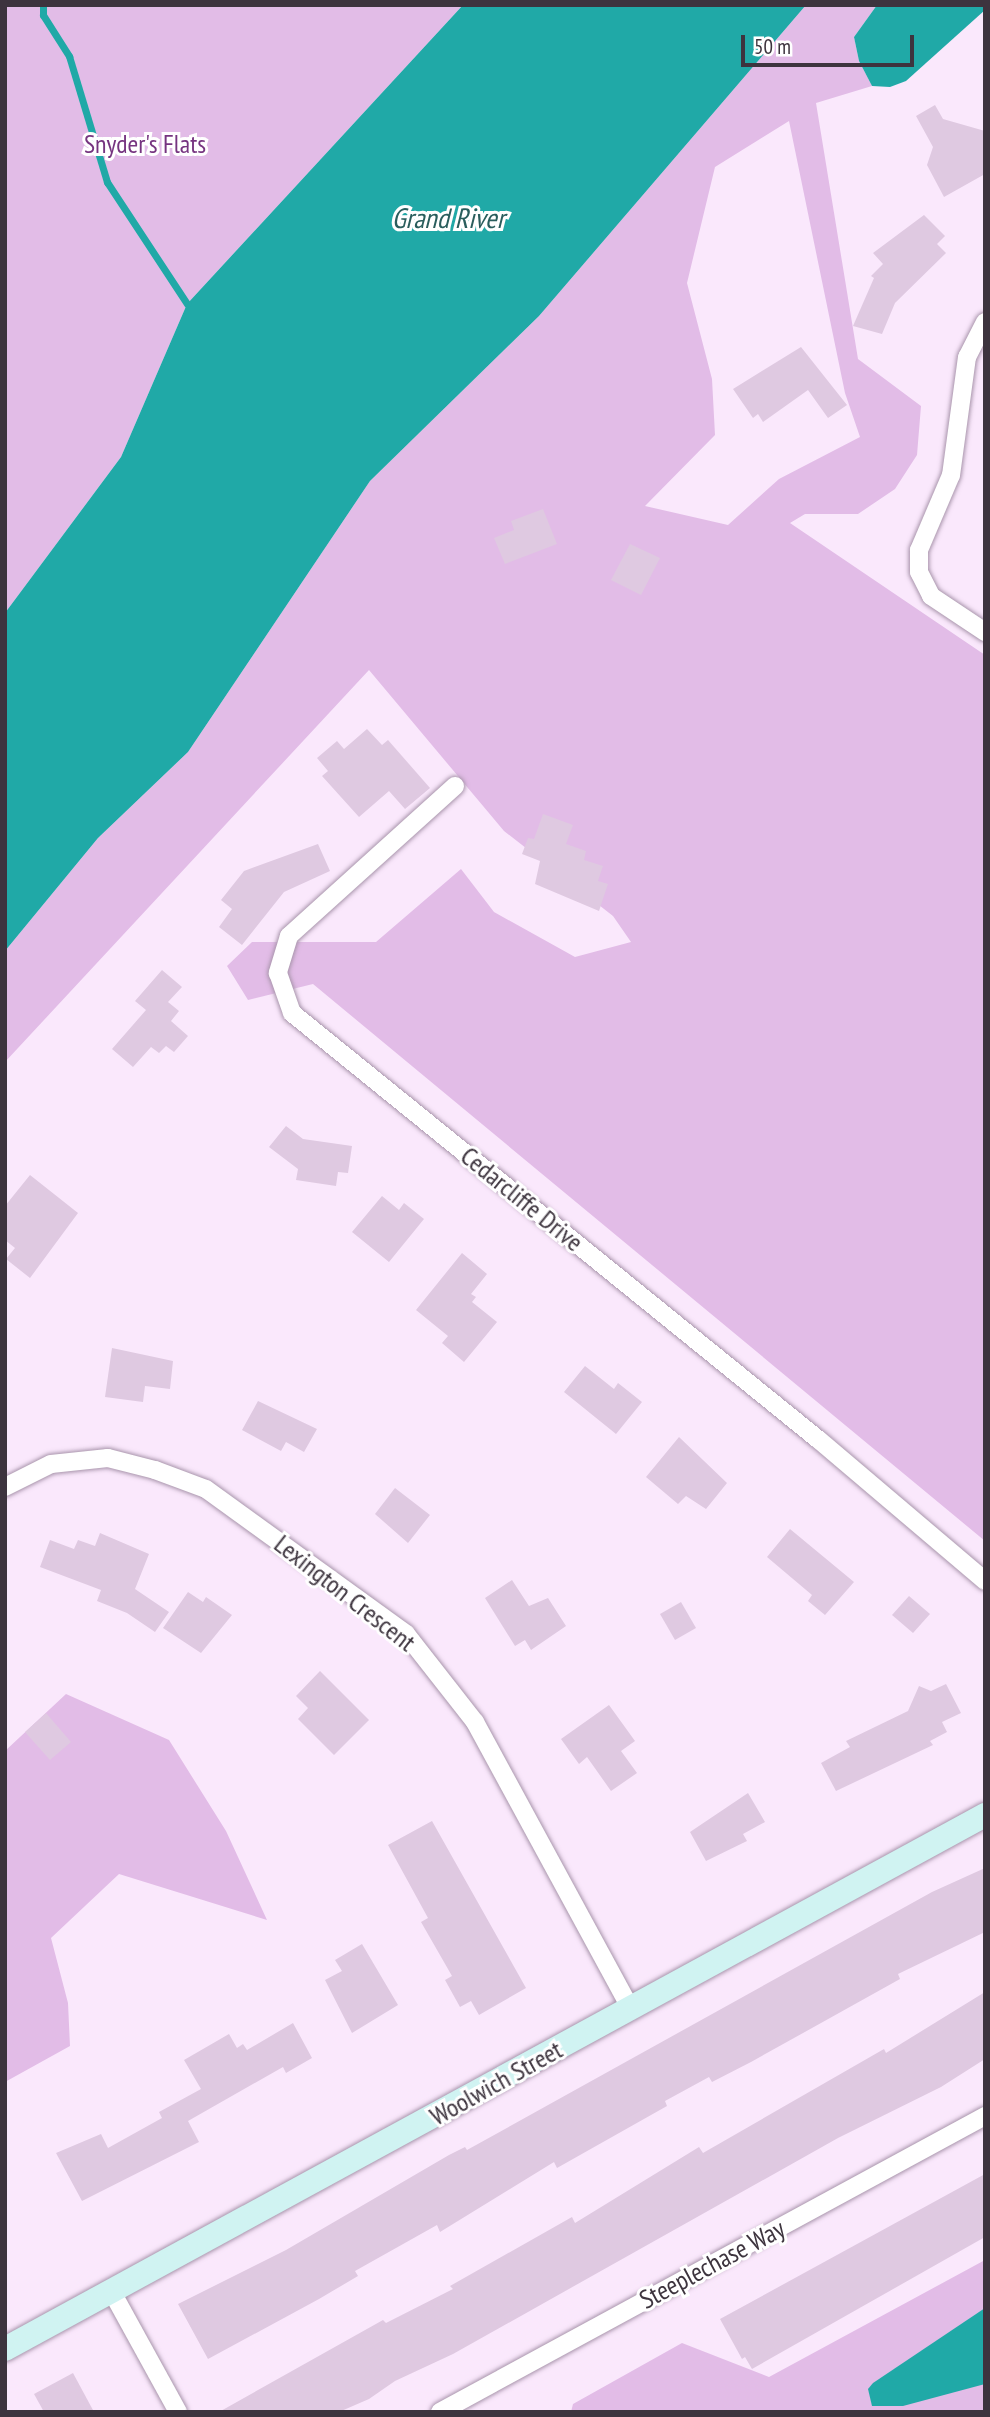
<!DOCTYPE html>
<style>
body{margin:0}
#map{position:relative;width:990px;height:2417px;overflow:hidden;background:#fae8fc;font-family:"PT Sans Narrow",sans-serif}
div>[style]{position:absolute}
[style*='--x']{left:calc(var(--x)*1px);top:calc(var(--y)*1px);width:calc(var(--w)*1px);rotate:calc(var(--a)*1deg)}
.green>*{inset:0;background:#e2bce7}
.water>*{inset:0;background:#20a9a7}
.stream>*{height:7px;margin:-3.5px;padding:0 3.5px;transform-origin:3.5px;border-radius:3.5px;background:#20a9a7}
.building>*{inset:0;background:#dfc9e1}
.roads{filter:drop-shadow(0 0 2px #a995ac) drop-shadow(0 0 2px #a995ac)}
.street>*{height:18px;margin:-9px;padding:0 9px;transform-origin:9px;border-radius:9px;background:#fff}
.secondary>*{height:24px;margin:-12px;padding:0 12px;transform-origin:12px;border-radius:12px;background:#d0f3f2}
span{translate:-50% -50%;white-space:nowrap;text-align:center;line-height:1.15;-webkit-text-stroke:6px #fff;paint-order:stroke}
.park-label{font-size:26px;color:#763480}
.street-label{font-size:26px;color:#3d343e}
.water-label{font-size:28px;color:#2a5e5d;font-style:italic}
.frame{position:absolute;inset:0;border:7px solid #3d343e;pointer-events:none}
.scale{position:absolute;left:741px;top:35px;width:173px;height:32px;box-sizing:border-box;border:4px solid #3d343e;border-top:0;padding-left:9px;font-size:21px;line-height:24px;white-space:nowrap;color:#3d343e;-webkit-text-stroke:5px #fff;paint-order:stroke}
</style>
<div id="map">
<div class="green">
<div style="clip-path:polygon(5px 5px,463px 5px,187px 304px,121px 457px,5px 613px)"></div>
<div style="clip-path:polygon(evenodd,806px 5px,877px 5px,854px 37px,859px 61px,872px 86px,816px 103px,858px 359px,921px 406px,917px 455px,895px 489px,858px 514px,805px 514px,790px 523px,985px 655px,985px 1541px,313px 984px,248px 1000px,227px 966px,252px 942px,376px 942px,461px 869px,494px 912px,575px 957px,631px 942px,613px 916px,504px 831px,369px 670px,5px 1062px,5px 951px,98px 838px,188px 752px,370px 481px,539px 316px,806px 5px,789px 121px,845px 393px,860px 437px,779px 479px,728px 525px,645px 506px,715px 435px,712px 379px,687px 283px,715px 167px,789px 121px)"></div>
<div style="clip-path:polygon(66px 1694px,169px 1740px,226px 1831px,267px 1920px,119px 1874px,51px 1938px,68px 2003px,70px 2046px,5px 2082px,5px 1751px)"></div>
<div style="clip-path:polygon(985px 2260px,985px 2412px,571px 2412px,573px 2404px,682px 2343px,769px 2377px)"></div>
</div>
<div class="water">
<div style="clip-path:polygon(463px 5px,806px 5px,539px 316px,370px 481px,188px 752px,98px 838px,5px 951px,5px 613px,121px 457px,187px 304px)"></div>
<div style="clip-path:polygon(877px 5px,985px 5px,985px 10px,906px 81px,890px 87px,872px 86px,859px 61px,854px 37px)"></div>
<div style="clip-path:polygon(985px 2308px,985px 2384px,903px 2406px,872px 2406px,868px 2389px,873px 2383px)"></div>
</div>
<div class="stream">
<div style="--x:43;--y:5;--w:10;--a:90"></div>
<div style="--x:43;--y:15;--w:49;--a:57.6"></div>
<div style="--x:69;--y:56;--w:132;--a:73.2"></div>
<div style="--x:107;--y:182;--w:146;--a:56.7"></div>
</div>
<div class="building">
<div style="clip-path:polygon(935px 105px,943px 119px,985px 131px,985px 174px,944px 197px,927px 165px,933px 147px,916px 116px)"></div>
<div style="clip-path:polygon(924px 215px,945px 236px,937px 244px,946px 253px,895px 303px,882px 334px,853px 326px,874px 278px,871px 276px,883px 264px,873px 253px)"></div>
<div style="clip-path:polygon(801px 347px,847px 405px,828px 418px,808px 390px,763px 422px,758px 414px,753px 418px,733px 389px)"></div>
<div style="clip-path:polygon(543px 509px,557px 544px,505px 564px,494px 538px,514px 530px,511px 521px)"></div>
<div style="clip-path:polygon(630px 544px,660px 558px,641px 595px,611px 580px)"></div>
<div style="clip-path:polygon(367px 729px,382px 745px,388px 740px,430px 788px,405px 809px,389px 791px,359px 817px,322px 776px,328px 771px,317px 758px,337px 741px,344px 749px)"></div>
<div style="clip-path:polygon(543px 814px,573px 825px,566px 844px,586px 851px,584px 860px,603px 866px,598px 881px,608px 884px,599px 911px,535px 884px,540px 861px,522px 854px,528px 838px,534px 839px)"></div>
<div style="clip-path:polygon(318px 844px,330px 871px,284px 892px,242px 945px,219px 927px,232px 909px,221px 900px,244px 871px)"></div>
<div style="clip-path:polygon(162px 970px,182px 987px,168px 1002px,179px 1011px,171px 1021px,188px 1036px,174px 1052px,166px 1046px,159px 1053px,151px 1047px,133px 1067px,112px 1049px,146px 1010px,135px 1001px)"></div>
<div style="clip-path:polygon(286px 1126px,303px 1139px,352px 1146px,348px 1173px,338px 1172px,336px 1186px,296px 1180px,298px 1169px,269px 1147px)"></div>
<div style="clip-path:polygon(30px 1175px,78px 1213px,30px 1278px,6px 1259px,15px 1248px,5px 1240px,5px 1206px)"></div>
<div style="clip-path:polygon(382px 1196px,399px 1210px,404px 1203px,424px 1219px,389px 1262px,352px 1232px)"></div>
<div style="clip-path:polygon(462px 1253px,487px 1274px,471px 1294px,476px 1297px,472px 1302px,497px 1322px,464px 1362px,442px 1343px,448px 1336px,416px 1310px)"></div>
<div style="clip-path:polygon(112px 1348px,173px 1361px,170px 1389px,145px 1386px,143px 1402px,105px 1397px)"></div>
<div style="clip-path:polygon(585px 1366px,614px 1389px,618px 1383px,642px 1402px,616px 1434px,564px 1392px)"></div>
<div style="clip-path:polygon(258px 1401px,317px 1429px,304px 1452px,286px 1442px,281px 1451px,242px 1430px)"></div>
<div style="clip-path:polygon(679px 1437px,727px 1483px,706px 1509px,686px 1496px,678px 1504px,646px 1477px)"></div>
<div style="clip-path:polygon(395px 1488px,430px 1515px,408px 1543px,375px 1514px)"></div>
<div style="clip-path:polygon(790px 1529px,854px 1582px,825px 1615px,808px 1601px,812px 1595px,767px 1557px)"></div>
<div style="clip-path:polygon(100px 1533px,149px 1554px,135px 1589px,169px 1612px,155px 1632px,127px 1613px,97px 1601px,101px 1590px,40px 1567px,50px 1540px,74px 1549px,78px 1540px,95px 1546px)"></div>
<div style="clip-path:polygon(512px 1580px,529px 1606px,548px 1598px,566px 1626px,531px 1650px,525px 1640px,515px 1646px,485px 1598px)"></div>
<div style="clip-path:polygon(188px 1592px,203px 1602px,206px 1597px,232px 1615px,201px 1653px,163px 1628px)"></div>
<div style="clip-path:polygon(909px 1596px,930px 1614px,913px 1633px,892px 1615px)"></div>
<div style="clip-path:polygon(681px 1602px,696px 1628px,675px 1640px,660px 1614px)"></div>
<div style="clip-path:polygon(320px 1671px,369px 1720px,334px 1755px,298px 1719px,308px 1708px,296px 1696px)"></div>
<div style="clip-path:polygon(946px 1684px,961px 1713px,942px 1722px,947px 1732px,930px 1741px,933px 1745px,836px 1791px,821px 1763px,850px 1747px,846px 1741px,908px 1711px,919px 1686px,931px 1691px)"></div>
<div style="clip-path:polygon(609px 1705px,635px 1741px,621px 1751px,637px 1773px,611px 1791px,587px 1757px,579px 1764px,561px 1739px)"></div>
<div style="clip-path:polygon(46px 1713px,71px 1742px,50px 1760px,25px 1732px)"></div>
<div style="clip-path:polygon(748px 1793px,765px 1822px,743px 1834px,747px 1841px,706px 1861px,690px 1832px)"></div>
<div style="clip-path:polygon(432px 1821px,526px 1988px,479px 2015px,471px 2001px,460px 2007px,445px 1980px,452px 1976px,421px 1922px,428px 1918px,388px 1845px)"></div>
<div style="clip-path:polygon(985px 1868px,985px 1932px,898px 1974px,900px 1979px,751px 2062px,712px 2082px,709px 2077px,665px 2101px,667px 2106px,557px 2168px,554px 2162px,440px 2232px,437px 2225px,355px 2271px,358px 2276px,319px 2299px,208px 2359px,178px 2304px,286px 2250px,449px 2155px,465px 2147px,467px 2150px,932px 1892px)"></div>
<div style="clip-path:polygon(362px 1944px,398px 2005px,352px 2033px,325px 1980px,342px 1971px,335px 1960px)"></div>
<div style="clip-path:polygon(985px 1992px,985px 2059px,941px 2087px,838px 2138px,453px 2354px,395px 2381px,369px 2399px,339px 2412px,219px 2412px,383px 2320px,386px 2323px,453px 2289px,450px 2286px,572px 2217px,575px 2223px,699px 2147px,703px 2153px,884px 2049px,886px 2053px)"></div>
<div style="clip-path:polygon(293px 2023px,312px 2058px,286px 2073px,283px 2067px,188px 2121px,199px 2142px,82px 2201px,56px 2153px,101px 2134px,108px 2148px,162px 2118px,159px 2112px,201px 2089px,184px 2060px,229px 2034px,237px 2048px,243px 2044px,247px 2050px)"></div>
<div style="clip-path:polygon(985px 2174px,985px 2237px,752px 2369px,745px 2357px,742px 2359px,720px 2319px)"></div>
<div style="clip-path:polygon(73px 2373px,94px 2412px,44px 2412px,34px 2394px)"></div>
</div>
<div class="roads">
<div class="street">
<div style="--x:985;--y:322;--w:39;--a:117"></div>
<div style="--x:967;--y:357;--w:119;--a:97.7"></div>
<div style="--x:951;--y:475;--w:82;--a:113.1"></div>
<div style="--x:919;--y:550;--w:22;--a:90"></div>
<div style="--x:919;--y:572;--w:27;--a:63"></div>
<div style="--x:931;--y:596;--w:65;--a:33.7"></div>
<div style="--x:455;--y:786;--w:224;--a:137.9"></div>
<div style="--x:289;--y:936;--w:39;--a:107"></div>
<div style="--x:278;--y:973;--w:42;--a:70.7"></div>
<div style="--x:292;--y:1013;--w:678;--a:39.02"></div>
<div style="--x:819;--y:1440;--w:218;--a:40.3"></div>
<div style="--x:5;--y:1487;--w:51;--a:-26.6"></div>
<div style="--x:51;--y:1464;--w:57;--a:-6"></div>
<div style="--x:108;--y:1458;--w:49;--a:14.3"></div>
<div style="--x:155;--y:1470;--w:54;--a:20.4"></div>
<div style="--x:206;--y:1489;--w:247;--a:35.9"></div>
<div style="--x:406;--y:1634;--w:112;--a:51.9"></div>
<div style="--x:475;--y:1722;--w:327;--a:61.5"></div>
<div style="--x:112;--y:2292;--w:137;--a:61.2"></div>
<div style="--x:440;--y:2412;--w:620;--a:-28.51"></div>
</div>
<div class="secondary">
<div style="--x:5;--y:2349;--w:1116;--a:-28.59"></div>
</div>
</div>
<div class="park-label">
<span style="left:145px;top:144px">Snyder's Flats</span>
</div>
<div class="street-label">
<span style="left:522px;top:1199px;rotate:39deg">Cedarcliffe Drive</span>
<span style="left:345px;top:1593px;rotate:38deg">Lexington Crescent</span>
<span style="left:496px;top:2083px;rotate:-29deg">Woolwich Street</span>
<span style="left:712px;top:2264px;rotate:-28deg">Steeplechase Way</span>
</div>
<div class="water-label">
<span style="left:448px;top:218px">Grand River</span>
</div>
<div class="frame"></div>
<div class="scale">50 m</div>
</div>
